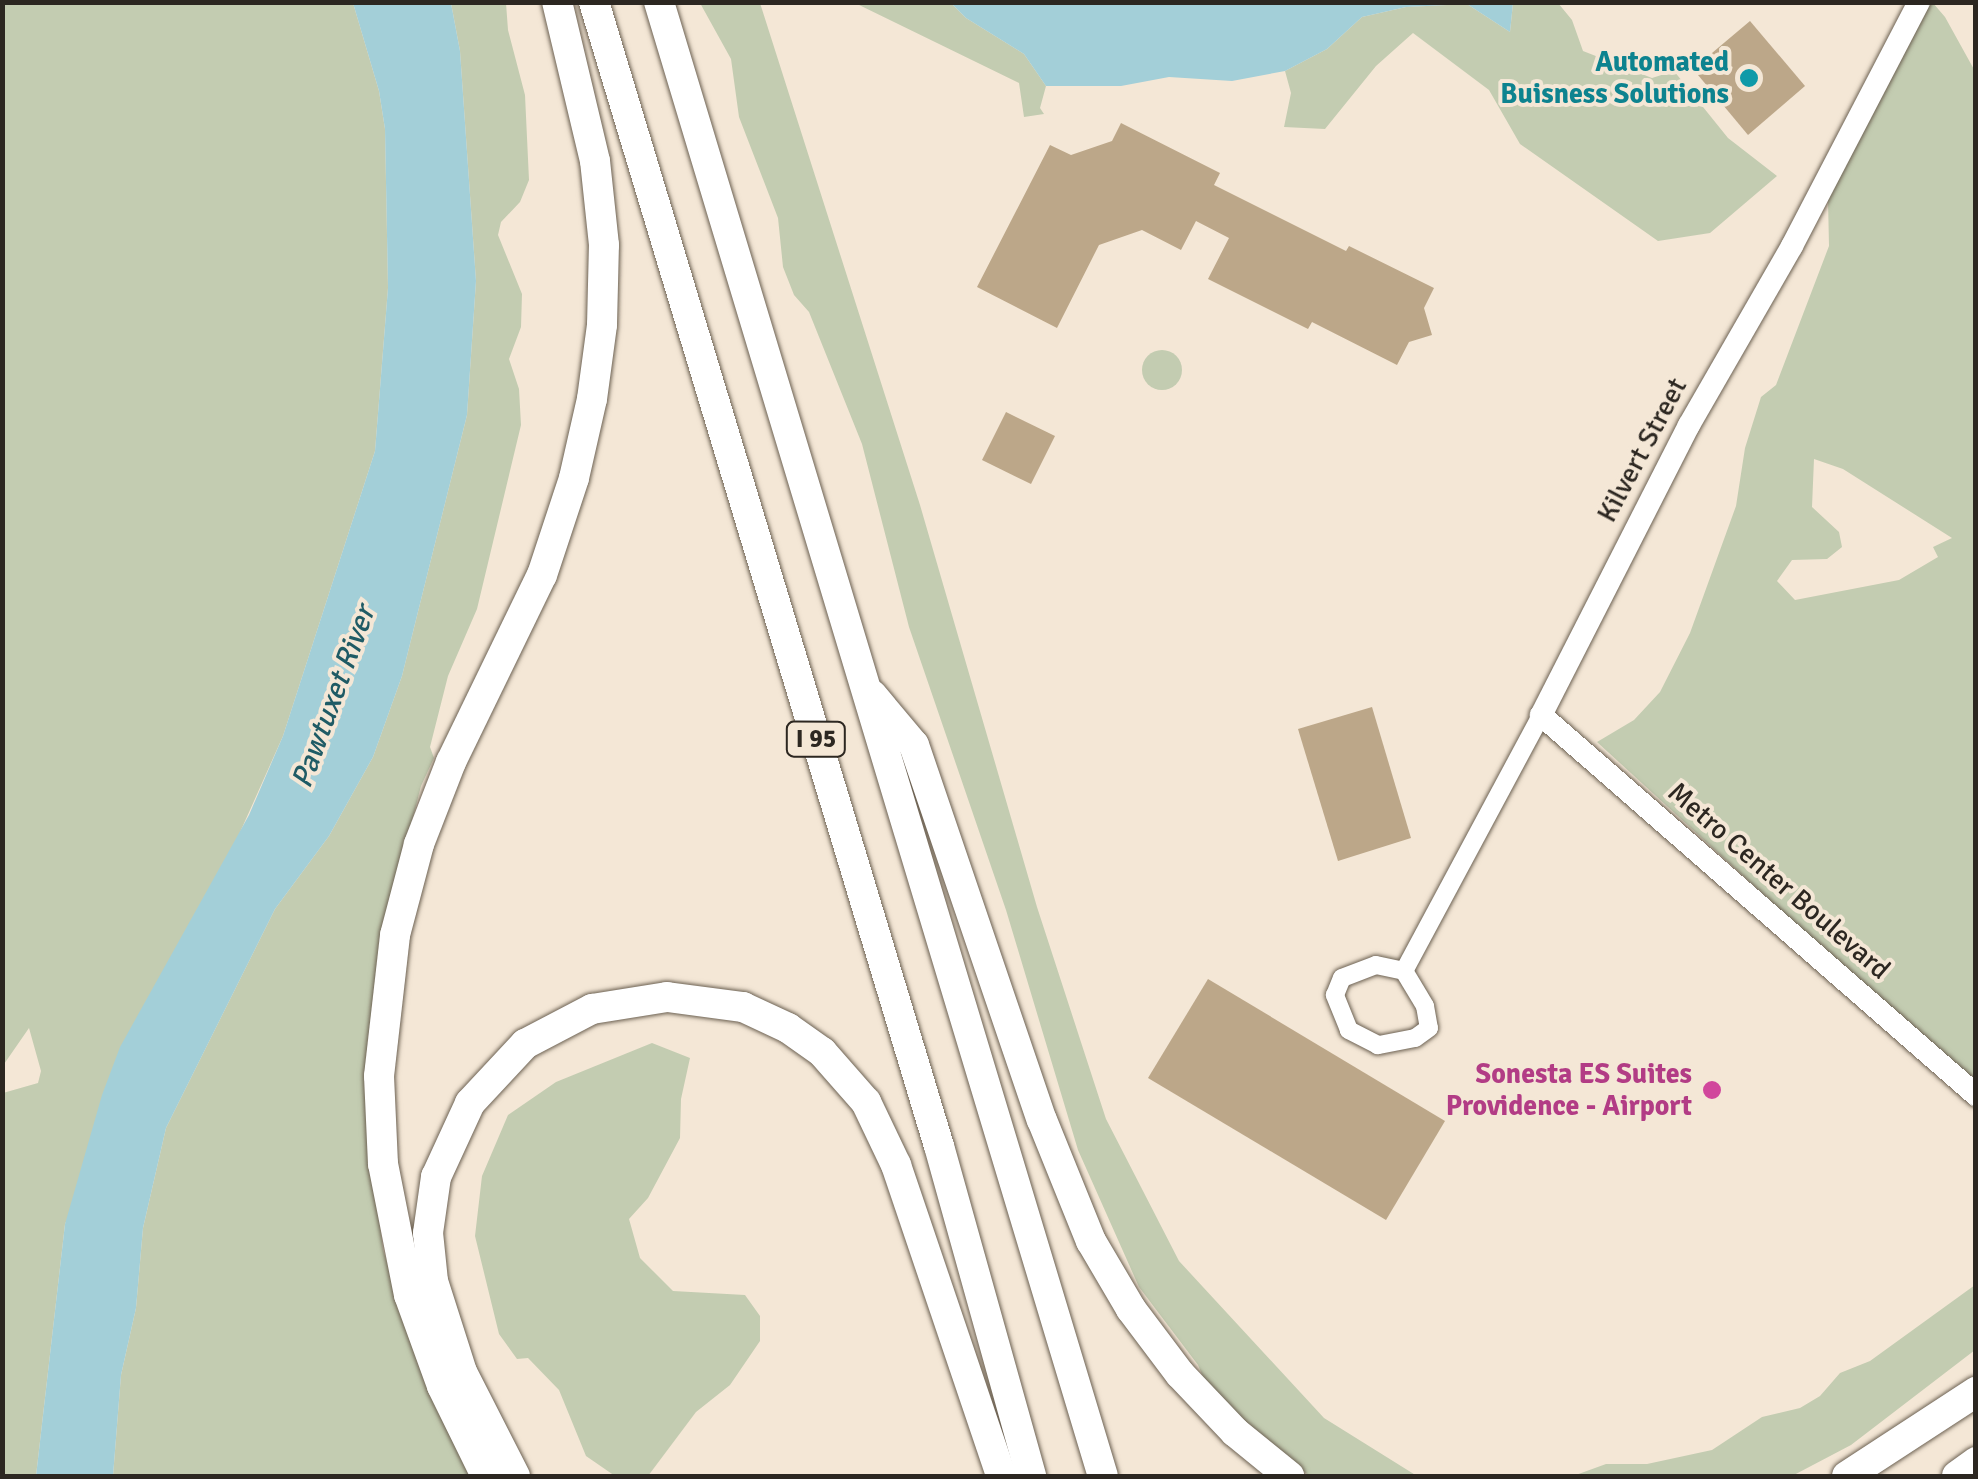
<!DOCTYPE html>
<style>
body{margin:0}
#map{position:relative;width:1978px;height:1479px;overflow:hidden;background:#f4e7d6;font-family:Signika,sans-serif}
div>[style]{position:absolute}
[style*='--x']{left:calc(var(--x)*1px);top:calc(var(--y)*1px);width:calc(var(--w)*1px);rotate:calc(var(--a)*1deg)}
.green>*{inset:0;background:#c3ccb1}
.round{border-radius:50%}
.water>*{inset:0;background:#a3cfd8}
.building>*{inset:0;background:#bca789}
.roads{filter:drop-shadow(0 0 2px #6c6152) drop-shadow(0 0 2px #6c6152)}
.street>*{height:18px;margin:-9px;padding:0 9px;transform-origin:9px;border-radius:9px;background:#fff}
.secondary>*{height:22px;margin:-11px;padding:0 11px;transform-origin:11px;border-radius:11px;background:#fff}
.highway>*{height:30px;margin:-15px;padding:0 15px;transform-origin:15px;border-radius:15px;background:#fff}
.dots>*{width:28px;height:28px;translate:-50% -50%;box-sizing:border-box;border:5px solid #f4e7d6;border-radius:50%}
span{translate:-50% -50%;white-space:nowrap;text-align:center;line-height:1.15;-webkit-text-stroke:8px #f4e7d6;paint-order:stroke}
.shield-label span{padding:2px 8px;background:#f4e7d6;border:2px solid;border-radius:8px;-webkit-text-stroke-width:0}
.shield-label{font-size:25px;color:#2c2721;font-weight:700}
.culture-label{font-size:28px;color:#0d838f;font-weight:700}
.right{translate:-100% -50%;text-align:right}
.street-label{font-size:28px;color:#2c2721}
.hotel-label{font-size:28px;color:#b23c85;font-weight:700}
.water-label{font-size:30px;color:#1f5b65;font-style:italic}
.frame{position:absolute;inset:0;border:5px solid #2c2721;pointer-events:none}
</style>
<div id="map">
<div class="green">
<div style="clip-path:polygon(3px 3px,353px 3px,379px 91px,385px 129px,388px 288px,375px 451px,283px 736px,65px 1224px,36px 1476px,3px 1476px,3px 1093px,38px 1083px,41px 1071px,29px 1028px,2px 1067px)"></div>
<div style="clip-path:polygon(451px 3px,506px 3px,508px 30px,525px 95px,529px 180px,520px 202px,501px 222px,498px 235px,522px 294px,521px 327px,509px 359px,519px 389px,521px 425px,477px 609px,448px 676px,430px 747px,434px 758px,421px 786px,383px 934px,368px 1130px,383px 1250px,429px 1394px,477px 1476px,113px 1476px,121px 1375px,136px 1308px,143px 1228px,166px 1128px,275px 909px,329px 836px,373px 757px,402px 676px,467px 415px,476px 281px,460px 51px)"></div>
<div style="clip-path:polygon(700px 3px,760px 3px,920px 505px,1037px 907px,1106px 1119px,1179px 1261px,1324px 1418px,1417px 1476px,1307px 1474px,1258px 1437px,1209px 1391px,1198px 1365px,1139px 1287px,1078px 1150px,1006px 910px,909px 627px,862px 444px,809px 312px,794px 295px,783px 267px,778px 218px,739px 117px,731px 59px)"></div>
<div style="clip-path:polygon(855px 3px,951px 3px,966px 18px,1024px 54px,1046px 86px,1040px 108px,1044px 114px,1024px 117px,1019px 83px)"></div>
<div style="clip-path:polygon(1513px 3px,1558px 3px,1572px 20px,1583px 51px,1652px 78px,1674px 71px,1728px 138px,1777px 176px,1710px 233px,1658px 241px,1520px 144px,1489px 90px,1413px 33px,1376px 66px,1325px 129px,1284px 127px,1291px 93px,1285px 71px,1327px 49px,1362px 17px,1406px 7px,1467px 4px,1510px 32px)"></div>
<div style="clip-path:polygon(evenodd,1924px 3px,1933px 3px,1945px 17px,1976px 73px,1975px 1088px,1597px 742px,1634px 720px,1660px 692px,1690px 633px,1736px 506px,1745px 448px,1761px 397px,1776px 385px,1829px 246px,1828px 200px,1924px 3px,1814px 459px,1843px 469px,1952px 538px,1933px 547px,1938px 557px,1899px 580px,1795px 600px,1777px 581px,1792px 560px,1827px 559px,1842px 547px,1839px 532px,1812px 507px,1814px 459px)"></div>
<div class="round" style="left:1142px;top:350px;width:40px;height:40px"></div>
<div style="clip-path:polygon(652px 1043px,690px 1058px,681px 1099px,680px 1138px,648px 1198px,629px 1219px,640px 1258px,673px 1291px,745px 1295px,760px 1316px,760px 1341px,730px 1385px,696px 1412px,648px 1476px,615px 1476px,586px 1456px,559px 1390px,528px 1358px,517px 1359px,499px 1334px,475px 1236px,482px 1176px,508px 1115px,556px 1082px)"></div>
<div style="clip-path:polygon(1975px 1285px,1975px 1350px,1851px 1445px,1792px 1476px,1573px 1476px,1606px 1464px,1647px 1464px,1712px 1450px,1762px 1417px,1800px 1408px,1820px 1396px,1840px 1373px,1870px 1361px)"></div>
</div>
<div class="water">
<div style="clip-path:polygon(353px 3px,451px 3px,460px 51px,476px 281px,467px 415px,402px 676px,373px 757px,329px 836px,275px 909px,166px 1128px,143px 1228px,136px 1308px,121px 1375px,113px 1476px,36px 1476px,65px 1224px,102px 1095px,120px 1047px,249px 815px,283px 736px,375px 451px,388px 288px,385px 129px,379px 91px)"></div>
<div style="clip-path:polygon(1513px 3px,1510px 32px,1467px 4px,1406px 7px,1362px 17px,1327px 49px,1285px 71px,1232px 81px,1169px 77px,1121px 86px,1046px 86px,1024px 54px,966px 18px,951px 3px)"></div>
</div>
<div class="building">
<div style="clip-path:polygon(1750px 21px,1805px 86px,1748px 135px,1693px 69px)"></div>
<div style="clip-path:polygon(1121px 123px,1220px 173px,1214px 185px,1346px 251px,1349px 246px,1434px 288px,1424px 308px,1432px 335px,1409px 342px,1397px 365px,1312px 322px,1308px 329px,1208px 279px,1229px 238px,1196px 221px,1181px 250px,1142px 230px,1099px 245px,1057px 328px,977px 287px,1050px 145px,1071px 155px,1112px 141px)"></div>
<div style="clip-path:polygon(1006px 412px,1055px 436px,1031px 484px,982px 460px)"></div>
<div style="clip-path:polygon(1372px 707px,1411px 838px,1338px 861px,1298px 729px)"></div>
<div style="clip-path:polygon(1208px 979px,1445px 1121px,1386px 1220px,1148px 1078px)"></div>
</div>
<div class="roads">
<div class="street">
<div style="--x:1404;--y:971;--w:41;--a:59"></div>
<div style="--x:1425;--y:1006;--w:22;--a:80"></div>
<div style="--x:1429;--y:1028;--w:17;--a:144"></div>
<div style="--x:1415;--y:1038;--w:38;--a:169"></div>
<div style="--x:1378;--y:1045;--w:33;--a:-153"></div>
<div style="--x:1349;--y:1030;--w:38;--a:-112"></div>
<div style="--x:1335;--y:995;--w:18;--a:-68"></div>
<div style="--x:1342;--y:978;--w:36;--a:-21"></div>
<div style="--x:1376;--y:965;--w:29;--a:12"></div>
<div style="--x:1404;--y:971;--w:290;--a:-61.8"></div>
</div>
<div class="secondary">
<div style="--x:1919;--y:2;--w:275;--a:117.5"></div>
<div style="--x:1792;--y:246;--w:207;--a:119.9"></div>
<div style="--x:1689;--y:425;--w:326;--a:117"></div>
<div style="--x:1541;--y:715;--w:578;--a:41.14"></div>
</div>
<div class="highway">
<div style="--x:594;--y:2;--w:1195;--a:73.22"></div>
<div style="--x:939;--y:1146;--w:343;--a:74.4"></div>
<div style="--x:659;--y:2;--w:1539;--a:73.24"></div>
<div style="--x:872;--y:695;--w:65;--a:50"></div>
<div style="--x:914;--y:745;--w:396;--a:71.2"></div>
<div style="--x:1042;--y:1120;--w:131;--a:68"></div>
<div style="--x:1091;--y:1241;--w:79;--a:59.5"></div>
<div style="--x:1131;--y:1309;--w:81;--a:53"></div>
<div style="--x:1180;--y:1374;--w:80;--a:46.5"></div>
<div style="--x:1235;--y:1432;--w:70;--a:39.2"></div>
<div style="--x:486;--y:1476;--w:100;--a:-116.1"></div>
<div style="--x:442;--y:1386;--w:97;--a:-109.9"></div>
<div style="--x:409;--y:1295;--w:134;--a:-101.2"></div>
<div style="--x:383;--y:1164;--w:88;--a:-92.6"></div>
<div style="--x:379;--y:1076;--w:142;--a:-83.5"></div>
<div style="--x:395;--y:935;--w:94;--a:-75.2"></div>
<div style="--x:419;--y:844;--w:88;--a:-68.7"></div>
<div style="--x:451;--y:762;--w:208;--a:-64.1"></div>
<div style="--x:542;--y:575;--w:102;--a:-71.7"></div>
<div style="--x:574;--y:478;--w:81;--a:-77.2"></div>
<div style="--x:592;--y:399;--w:75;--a:-82.3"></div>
<div style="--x:602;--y:325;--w:80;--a:-88.6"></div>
<div style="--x:604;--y:245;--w:84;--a:-96.1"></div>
<div style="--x:595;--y:161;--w:163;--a:-103.4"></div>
<div style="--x:515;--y:1476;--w:117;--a:-117"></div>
<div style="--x:462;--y:1372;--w:96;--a:-107.7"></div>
<div style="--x:433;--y:1281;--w:48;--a:-95.9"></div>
<div style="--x:428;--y:1233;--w:57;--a:-81.9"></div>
<div style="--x:436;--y:1177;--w:81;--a:-65.3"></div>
<div style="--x:470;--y:1103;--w:81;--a:-47"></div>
<div style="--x:525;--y:1044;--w:76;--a:-27.6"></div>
<div style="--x:592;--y:1009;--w:76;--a:-9.1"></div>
<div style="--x:667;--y:997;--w:77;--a:7.5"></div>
<div style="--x:743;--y:1007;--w:50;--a:25"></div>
<div style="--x:788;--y:1028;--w:42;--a:35.2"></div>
<div style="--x:822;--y:1052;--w:67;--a:48.7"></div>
<div style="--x:866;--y:1102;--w:70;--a:64.5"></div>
<div style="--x:896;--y:1165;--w:328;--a:71.3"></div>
<div style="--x:1847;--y:1476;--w:154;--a:-33.1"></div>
<div style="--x:1957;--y:1476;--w:24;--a:-36"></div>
</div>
</div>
<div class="dots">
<div style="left:1749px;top:78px;background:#0f9aa8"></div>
<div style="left:1712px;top:1090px;background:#d1479c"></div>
</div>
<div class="shield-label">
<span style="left:816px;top:739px">I 95</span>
</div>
<div class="culture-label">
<span class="right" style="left:1729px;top:78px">Automated<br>Buisness Solutions</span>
</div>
<div class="street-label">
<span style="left:1642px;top:450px;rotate:-62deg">Kilvert Street</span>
<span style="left:1779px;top:881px;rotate:41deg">Metro Center Boulevard</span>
</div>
<div class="hotel-label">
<span class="right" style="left:1692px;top:1090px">Sonesta ES Suites<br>Providence - Airport</span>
</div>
<div class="water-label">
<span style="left:334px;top:697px;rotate:-70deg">Pawtuxet River</span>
</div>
<div class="frame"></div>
</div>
